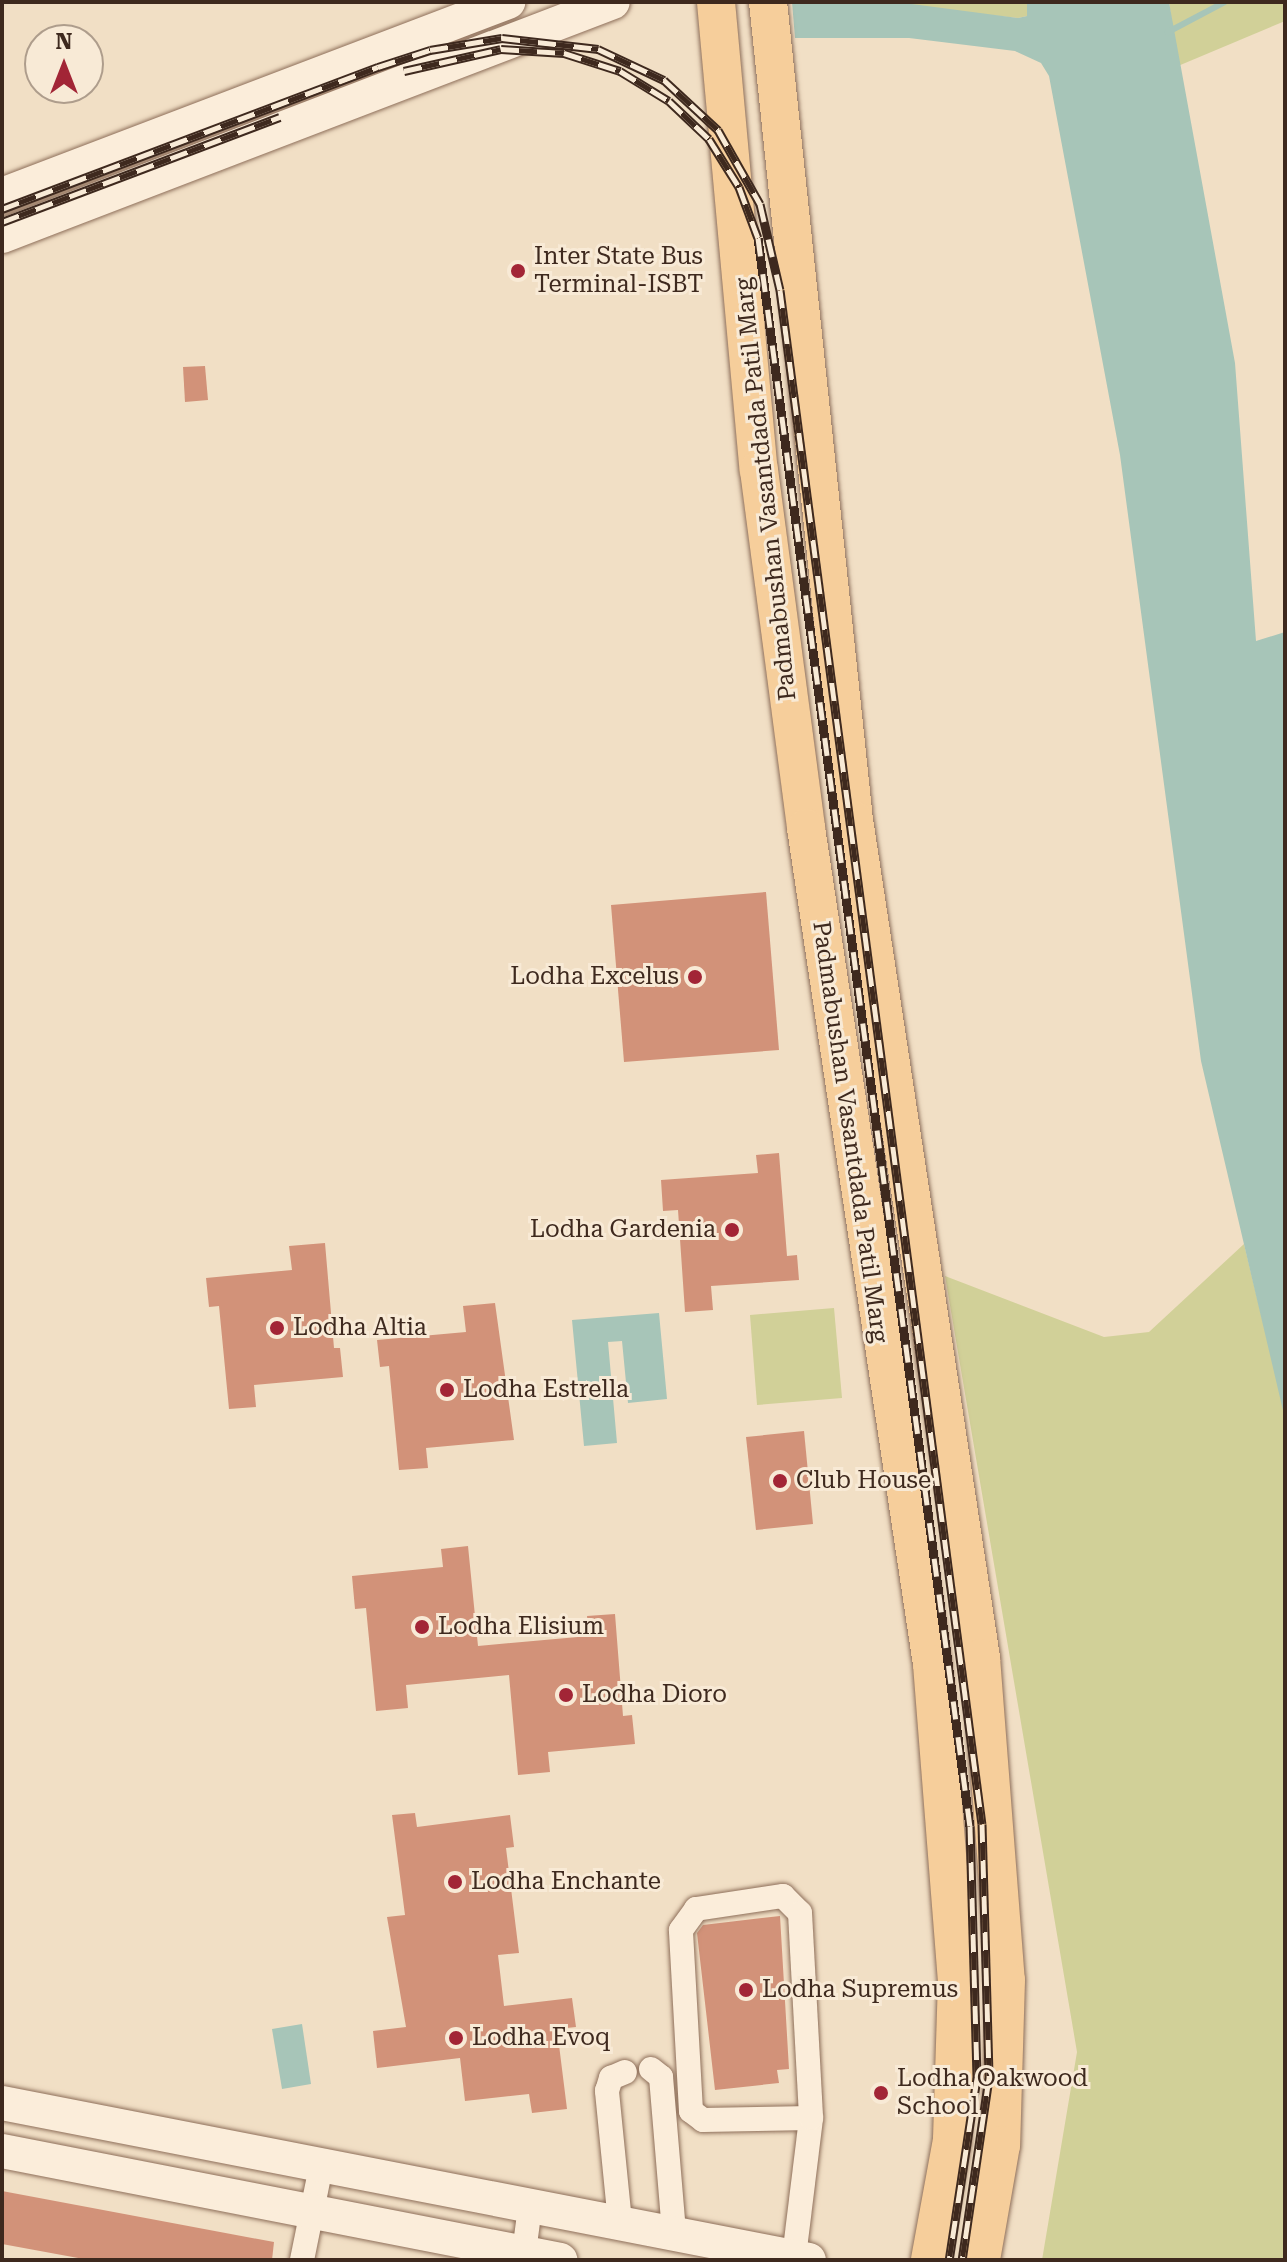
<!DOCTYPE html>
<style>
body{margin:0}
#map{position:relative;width:1287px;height:2262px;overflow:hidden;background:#f1dfc5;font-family:"Roboto Serif",serif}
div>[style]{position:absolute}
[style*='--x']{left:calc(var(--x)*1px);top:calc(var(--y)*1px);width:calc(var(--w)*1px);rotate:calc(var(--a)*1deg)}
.green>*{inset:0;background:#d1d098}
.water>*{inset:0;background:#a7c5b8}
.stream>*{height:6px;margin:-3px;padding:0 3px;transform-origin:3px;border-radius:3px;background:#a7c5b8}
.building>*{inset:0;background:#d29279}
.roads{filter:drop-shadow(0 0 2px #8e6f5a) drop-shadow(0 0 2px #8e6f5a)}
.minor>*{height:24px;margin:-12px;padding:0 12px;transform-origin:12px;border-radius:12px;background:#fbedda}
.secondary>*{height:34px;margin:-17px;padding:0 17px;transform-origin:17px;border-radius:17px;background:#fbedda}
.primary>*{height:38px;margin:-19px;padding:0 19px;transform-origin:19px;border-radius:19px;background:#f6ce9b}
.rail>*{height:9px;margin-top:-4.5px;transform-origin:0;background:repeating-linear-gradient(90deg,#f8ead6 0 18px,#3e291e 0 36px);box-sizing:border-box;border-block:2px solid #3e291e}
.dots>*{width:22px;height:22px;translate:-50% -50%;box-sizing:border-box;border:4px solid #f8ead6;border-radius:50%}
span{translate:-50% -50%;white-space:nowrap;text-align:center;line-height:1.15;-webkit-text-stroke:6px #f8ead6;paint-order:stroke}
.poi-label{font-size:24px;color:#3e291e}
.left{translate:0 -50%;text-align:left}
.right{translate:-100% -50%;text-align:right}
.street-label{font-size:24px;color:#3e291e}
.frame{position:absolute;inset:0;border:4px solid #3e291e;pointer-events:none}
.north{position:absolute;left:24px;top:24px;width:80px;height:80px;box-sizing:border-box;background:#f8ead6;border:2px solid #ae9d8c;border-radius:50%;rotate:0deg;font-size:22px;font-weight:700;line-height:32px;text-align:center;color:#3e291e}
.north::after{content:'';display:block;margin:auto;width:28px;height:36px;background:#a22536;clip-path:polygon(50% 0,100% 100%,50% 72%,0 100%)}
</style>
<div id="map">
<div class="green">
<div style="clip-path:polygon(866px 2px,1027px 2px,1027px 16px,1018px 18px)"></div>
<div style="clip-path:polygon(1169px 2px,1285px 2px,1285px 21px,1178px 66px)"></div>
<div style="clip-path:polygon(1244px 1244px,1285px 1413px,1285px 2260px,1042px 2260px,1077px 2052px,945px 1276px,1104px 1337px,1149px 1332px)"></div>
<div style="clip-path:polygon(834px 1308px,842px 1398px,757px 1405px,750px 1315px)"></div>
</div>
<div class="water">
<div style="clip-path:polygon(792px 2px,904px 3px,1018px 18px,1027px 16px,1027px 2px,1169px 2px,1235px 363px,1256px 641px,1285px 632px,1285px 1419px,1201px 1061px,1120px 455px,1049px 76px,1041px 63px,1015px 51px,909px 38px,795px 38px)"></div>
<div style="clip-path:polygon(659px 1313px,667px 1399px,628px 1403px,622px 1341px,608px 1342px,617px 1443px,584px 1446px,572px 1320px)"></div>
<div style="clip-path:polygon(302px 2024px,311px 2084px,282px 2089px,272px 2029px)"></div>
</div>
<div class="stream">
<div style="--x:1168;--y:32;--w:64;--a:-27.8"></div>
</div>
<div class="building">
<div style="clip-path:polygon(205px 366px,208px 400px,185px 402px,183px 367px)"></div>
<div style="clip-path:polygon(766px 892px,779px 1050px,624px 1062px,611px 905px)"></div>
<div style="clip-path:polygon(779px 1153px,787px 1256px,797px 1255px,799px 1280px,711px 1286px,713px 1310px,685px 1312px,678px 1210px,663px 1211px,661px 1180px,758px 1173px,756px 1155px)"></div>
<div style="clip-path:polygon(325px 1243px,334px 1348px,340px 1348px,343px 1377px,254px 1385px,256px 1407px,229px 1409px,219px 1306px,209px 1307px,206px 1278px,292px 1270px,289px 1246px)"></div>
<div style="clip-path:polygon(495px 1303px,514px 1440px,426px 1448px,428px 1468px,399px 1470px,389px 1366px,380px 1367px,377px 1340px,466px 1332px,463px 1306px)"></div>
<div style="clip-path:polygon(804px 1431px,813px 1524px,756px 1530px,746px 1437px)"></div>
<div style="clip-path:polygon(468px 1546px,478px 1646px,589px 1636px,587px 1616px,615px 1614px,623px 1716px,632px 1715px,635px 1744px,548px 1752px,550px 1772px,518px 1775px,509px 1675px,406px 1685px,408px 1708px,376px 1711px,366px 1608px,355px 1609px,352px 1576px,443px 1567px,441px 1549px)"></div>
<div style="clip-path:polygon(415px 1813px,417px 1827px,510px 1815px,514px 1847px,506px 1848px,519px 1953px,498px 1955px,504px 2006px,572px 1998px,576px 2027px,557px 2029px,567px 2109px,532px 2113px,529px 2094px,465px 2101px,460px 2058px,377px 2068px,373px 2031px,406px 2027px,387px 1917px,405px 1915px,392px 1815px)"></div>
<div style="clip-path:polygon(780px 1916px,789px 2069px,777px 2070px,779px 2083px,715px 2090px,697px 1933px,703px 1925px)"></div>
<div style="clip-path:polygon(2px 2191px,274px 2242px,272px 2260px,89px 2260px,2px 2244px)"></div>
</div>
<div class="roads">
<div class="minor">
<div style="--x:651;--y:2069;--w:13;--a:39"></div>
<div style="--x:661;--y:2077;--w:157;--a:85.2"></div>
<div style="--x:620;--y:2222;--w:132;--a:-95.7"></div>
<div style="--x:607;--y:2091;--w:14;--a:-73"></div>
<div style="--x:611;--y:2078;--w:15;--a:-23"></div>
<div style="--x:794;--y:2257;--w:140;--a:-83"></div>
<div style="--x:811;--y:2118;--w:108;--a:178.9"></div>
<div style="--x:703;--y:2120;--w:15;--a:-143"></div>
<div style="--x:691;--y:2111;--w:181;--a:-93.2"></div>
<div style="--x:681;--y:1930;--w:26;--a:-54"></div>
<div style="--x:696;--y:1909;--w:88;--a:-8.5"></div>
<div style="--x:783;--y:1896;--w:24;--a:45"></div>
<div style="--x:800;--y:1913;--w:205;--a:86.9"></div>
<div style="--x:302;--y:2260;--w:95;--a:-78.5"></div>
<div style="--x:523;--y:2260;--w:53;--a:-82.5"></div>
</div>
<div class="secondary">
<div style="--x:2;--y:195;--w:542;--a:-20.88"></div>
<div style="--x:2;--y:236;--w:654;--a:-20.96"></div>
<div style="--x:2;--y:2103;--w:822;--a:11.01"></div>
<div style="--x:2;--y:2151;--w:569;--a:11.05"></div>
</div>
<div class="primary">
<div style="--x:716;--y:2;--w:470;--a:84.8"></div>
<div style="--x:759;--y:470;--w:361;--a:82.5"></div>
<div style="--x:806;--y:828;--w:845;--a:81.43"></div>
<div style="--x:932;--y:1664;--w:317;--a:85.5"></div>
<div style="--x:957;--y:1980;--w:160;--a:91.8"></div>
<div style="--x:952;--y:2140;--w:122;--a:100.4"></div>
<div style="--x:768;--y:2;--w:823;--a:84"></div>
<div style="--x:854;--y:820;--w:848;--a:81.38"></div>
<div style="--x:981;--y:1658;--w:323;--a:85.6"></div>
<div style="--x:1006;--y:1980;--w:165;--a:91.7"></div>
<div style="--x:1001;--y:2145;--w:117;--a:99.9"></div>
</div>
</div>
<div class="rail">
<div style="--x:404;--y:71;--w:99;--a:-12.8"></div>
<div style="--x:501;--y:49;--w:63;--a:3.6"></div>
<div style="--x:564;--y:53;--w:59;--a:17.8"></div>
<div style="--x:620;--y:71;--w:57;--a:31.5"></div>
<div style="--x:669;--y:101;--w:55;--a:43.5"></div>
<div style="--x:709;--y:139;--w:57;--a:58"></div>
<div style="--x:739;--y:187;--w:54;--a:69.6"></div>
<div style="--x:758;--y:238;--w:1602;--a:82.4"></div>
<div style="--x:970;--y:1826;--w:252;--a:88.4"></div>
<div style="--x:977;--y:2078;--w:184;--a:98.7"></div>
<div style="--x:2;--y:209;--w:402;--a:-20.7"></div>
<div style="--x:378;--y:67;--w:55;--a:-18.1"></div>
<div style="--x:430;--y:50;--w:73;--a:-9.5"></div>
<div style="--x:502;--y:38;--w:97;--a:6.5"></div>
<div style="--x:598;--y:49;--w:73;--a:25.2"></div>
<div style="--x:664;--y:80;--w:74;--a:42.8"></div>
<div style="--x:718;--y:130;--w:85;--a:60.4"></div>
<div style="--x:760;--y:204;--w:88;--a:76.9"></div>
<div style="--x:780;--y:290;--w:1547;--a:82.5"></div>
<div style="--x:982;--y:1824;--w:254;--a:88.4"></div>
<div style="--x:989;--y:2078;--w:184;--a:98.4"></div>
<div style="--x:2;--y:222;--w:297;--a:-20.7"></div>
</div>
<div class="dots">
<div style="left:518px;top:271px;background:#a22536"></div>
<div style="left:695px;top:977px;background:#a22536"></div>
<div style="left:732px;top:1230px;background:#a22536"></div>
<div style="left:277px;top:1328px;background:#a22536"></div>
<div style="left:447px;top:1390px;background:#a22536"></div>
<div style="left:780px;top:1481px;background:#a22536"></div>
<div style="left:422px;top:1627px;background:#a22536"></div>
<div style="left:566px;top:1695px;background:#a22536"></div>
<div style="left:455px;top:1882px;background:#a22536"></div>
<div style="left:746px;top:1990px;background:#a22536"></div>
<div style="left:456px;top:2038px;background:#a22536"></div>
<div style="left:881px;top:2093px;background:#a22536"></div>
</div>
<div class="poi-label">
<span class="left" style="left:534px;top:271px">Inter State Bus<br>Terminal-ISBT</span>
<span class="right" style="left:679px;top:977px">Lodha Excelus</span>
<span class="right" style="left:716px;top:1230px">Lodha Gardenia</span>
<span class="left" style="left:293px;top:1328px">Lodha Altia</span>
<span class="left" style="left:463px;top:1390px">Lodha Estrella</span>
<span class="left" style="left:796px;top:1481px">Club House</span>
<span class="left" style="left:438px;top:1627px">Lodha Elisium</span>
<span class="left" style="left:582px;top:1695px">Lodha Dioro</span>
<span class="left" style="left:471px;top:1882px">Lodha Enchante</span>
<span class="left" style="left:762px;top:1990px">Lodha Supremus</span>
<span class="left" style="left:472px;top:2038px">Lodha Evoq</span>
<span class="left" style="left:897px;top:2093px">Lodha Oakwood<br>School</span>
</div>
<div class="street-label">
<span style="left:766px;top:489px;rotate:-96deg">Padmabushan Vasantdada Patil Marg</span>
<span style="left:850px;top:1132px;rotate:82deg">Padmabushan Vasantdada Patil Marg</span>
</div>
<div class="frame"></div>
<div class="north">N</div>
</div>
